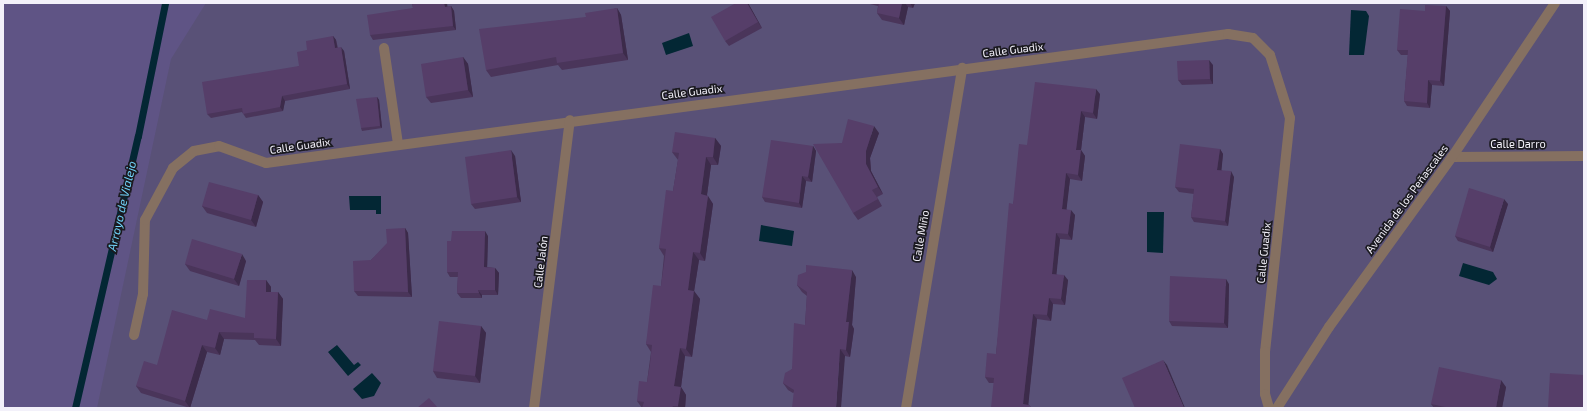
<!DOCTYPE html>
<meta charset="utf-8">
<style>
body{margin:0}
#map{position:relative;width:1587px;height:411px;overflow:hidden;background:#34313f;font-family:"Exo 2",sans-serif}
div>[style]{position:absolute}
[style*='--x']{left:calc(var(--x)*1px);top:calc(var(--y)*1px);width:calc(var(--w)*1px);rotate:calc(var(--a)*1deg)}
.green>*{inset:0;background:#595177}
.forest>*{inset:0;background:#5f5485}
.water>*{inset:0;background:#032734}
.stream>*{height:7px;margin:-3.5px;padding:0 3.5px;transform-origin:3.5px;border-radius:3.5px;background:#032734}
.minor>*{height:10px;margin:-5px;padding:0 5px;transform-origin:5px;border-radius:5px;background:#857061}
.wall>*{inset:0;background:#4a355a}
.shaded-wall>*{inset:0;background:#3c2b4a}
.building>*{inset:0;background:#563e69}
span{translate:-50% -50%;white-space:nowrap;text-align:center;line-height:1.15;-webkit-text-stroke:3.5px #1b1a20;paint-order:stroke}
.street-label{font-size:11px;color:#f3f1fa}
.water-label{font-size:12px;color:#70d3f9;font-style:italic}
.frame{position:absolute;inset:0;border:4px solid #f3f1fa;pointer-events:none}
</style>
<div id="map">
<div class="green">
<div style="clip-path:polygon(3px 3px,1584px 3px,1584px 408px,3px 408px)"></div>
</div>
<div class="forest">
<div style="clip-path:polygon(3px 3px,206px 3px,171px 59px,97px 408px,3px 408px)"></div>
</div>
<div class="water">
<div style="clip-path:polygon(1351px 10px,1366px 11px,1369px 16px,1364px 55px,1349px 55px)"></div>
<div style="clip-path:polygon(689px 33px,693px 46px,666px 55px,662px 43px)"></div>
<div style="clip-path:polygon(349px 196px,381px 196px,381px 214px,376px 214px,376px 210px,350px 210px)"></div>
<div style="clip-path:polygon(1147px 212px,1164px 212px,1163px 253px,1147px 252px)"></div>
<div style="clip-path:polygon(761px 225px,794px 231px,792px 246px,759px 241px)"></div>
<div style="clip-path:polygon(1463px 263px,1493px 272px,1497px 279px,1489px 285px,1459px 276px)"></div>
<div style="clip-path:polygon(337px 345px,354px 365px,358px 362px,361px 365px,348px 376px,328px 352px)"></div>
<div style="clip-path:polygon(372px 373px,381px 383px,374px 396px,362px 399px,353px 389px)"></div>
</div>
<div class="stream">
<div style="--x:75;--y:408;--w:279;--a:-77"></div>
<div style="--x:138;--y:136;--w:136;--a:-78.5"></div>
</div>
<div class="minor">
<div style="--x:384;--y:48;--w:97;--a:81.7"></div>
<div style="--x:1452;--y:157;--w:132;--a:-0.4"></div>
<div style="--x:134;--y:335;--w:42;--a:-77.6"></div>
<div style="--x:143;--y:294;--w:74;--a:-88.5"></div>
<div style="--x:145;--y:220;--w:59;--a:-61.7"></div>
<div style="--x:173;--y:168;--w:27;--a:-39"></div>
<div style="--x:194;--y:151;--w:25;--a:-11"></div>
<div style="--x:219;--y:146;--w:50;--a:19.9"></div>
<div style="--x:266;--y:163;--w:971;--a:-7.64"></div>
<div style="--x:1228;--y:34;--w:25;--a:9"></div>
<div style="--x:1253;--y:38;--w:24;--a:45"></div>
<div style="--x:1270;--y:55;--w:66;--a:72.4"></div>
<div style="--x:1290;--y:118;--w:234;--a:96.1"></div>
<div style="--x:1265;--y:351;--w:43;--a:90"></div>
<div style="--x:1265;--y:394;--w:15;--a:74"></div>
<div style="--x:534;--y:408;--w:290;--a:-82.9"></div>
<div style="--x:906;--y:408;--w:345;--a:-80.6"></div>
<div style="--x:1277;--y:408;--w:96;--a:-57.3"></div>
<div style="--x:1329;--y:327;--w:210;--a:-54.1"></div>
<div style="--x:1452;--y:157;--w:185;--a:-56.2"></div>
</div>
<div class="wall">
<div style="clip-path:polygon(412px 3px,447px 3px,447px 7px,451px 6px,454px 11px,456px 30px,373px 40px,370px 35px,413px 8px)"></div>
<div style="clip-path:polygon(748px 3px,762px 28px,729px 46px,725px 41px)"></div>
<div style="clip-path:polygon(869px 3px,915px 3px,913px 8px,908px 7px,904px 25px,882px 20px,877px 13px,878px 6px,870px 4px)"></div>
<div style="clip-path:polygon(1446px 6px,1450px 11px,1444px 86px,1432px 85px,1430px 108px,1407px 106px,1404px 101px,1408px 55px,1401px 55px,1397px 50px,1425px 11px)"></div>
<div style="clip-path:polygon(617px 8px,621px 15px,628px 60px,562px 70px,558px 65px,491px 77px,486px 70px,586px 17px)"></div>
<div style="clip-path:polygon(333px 36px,336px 40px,338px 48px,344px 51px,350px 89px,285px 101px,283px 111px,246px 118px,242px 112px,211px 118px,207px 114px,299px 66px,307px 50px)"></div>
<div style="clip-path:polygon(463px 57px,468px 64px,473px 97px,431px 103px,426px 97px)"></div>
<div style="clip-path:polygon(1213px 65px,1213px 84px,1182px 85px,1178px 80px)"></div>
<div style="clip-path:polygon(1100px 94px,1097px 119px,1085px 117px,1081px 150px,1085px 156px,1082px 181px,1070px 179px,1066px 209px,1075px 215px,1072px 240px,1060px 239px,1056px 274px,1068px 280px,1065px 305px,1053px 304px,1051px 321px,1037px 319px,1028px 404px,1032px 408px,994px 383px,989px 383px,985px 377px,996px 354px,1013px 204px,1027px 145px)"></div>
<div style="clip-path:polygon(377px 97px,379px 100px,382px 128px,362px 131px,361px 128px)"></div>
<div style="clip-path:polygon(879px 133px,870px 158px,871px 171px,883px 194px,877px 197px,882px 206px,858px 220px,853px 213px,842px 143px)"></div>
<div style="clip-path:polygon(715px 138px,721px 146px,718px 165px,711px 165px,707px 195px,713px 204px,705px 261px,699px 260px,694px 291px,700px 299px,692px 357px,685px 356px,681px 387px,686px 395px,685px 408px,642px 408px,637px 401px,647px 382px,651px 352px,646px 344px,661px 286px,664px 256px,659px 248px,673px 191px,678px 160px,672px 152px)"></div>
<div style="clip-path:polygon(813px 146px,816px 151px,812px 182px,806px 181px,802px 208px,765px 202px,762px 197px)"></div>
<div style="clip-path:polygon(1220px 149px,1223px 154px,1221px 170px,1234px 177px,1228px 226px,1194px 222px,1191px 217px,1194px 194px,1179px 192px,1175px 187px)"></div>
<div style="clip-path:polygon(515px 156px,521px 202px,475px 209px,471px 204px)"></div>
<div style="clip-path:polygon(258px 195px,263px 202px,256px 227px,207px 213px,202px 206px)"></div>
<div style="clip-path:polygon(1508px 204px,1493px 252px,1458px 241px,1455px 236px)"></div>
<div style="clip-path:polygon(405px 228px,408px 233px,412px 297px,358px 296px,354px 291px,371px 260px)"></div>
<div style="clip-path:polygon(488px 236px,487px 267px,495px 268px,499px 273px,498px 295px,482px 295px,482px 298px,461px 298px,457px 293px,458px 277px,450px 277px,447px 272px,451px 241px)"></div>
<div style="clip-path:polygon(246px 261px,239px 286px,190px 271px,185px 264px)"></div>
<div style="clip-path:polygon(856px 277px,852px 325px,854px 329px,850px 357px,845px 356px,793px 393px,788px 390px,783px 383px,792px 369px,805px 325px,807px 296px,802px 292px,797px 285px)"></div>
<div style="clip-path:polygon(266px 280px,271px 287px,271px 292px,278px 292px,283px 299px,281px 346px,259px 345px,255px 340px,224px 339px,220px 355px,207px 352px,190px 408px,141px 393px,136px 386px,207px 320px,245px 318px)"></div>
<div style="clip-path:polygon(1229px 284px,1228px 328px,1172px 326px,1169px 321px)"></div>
<div style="clip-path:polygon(481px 326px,486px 333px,480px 383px,437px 378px,433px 371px)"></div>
<div style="clip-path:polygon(1506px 387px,1502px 408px,1434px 408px,1431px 404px)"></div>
</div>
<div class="shaded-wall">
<div style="clip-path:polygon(444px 3px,447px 3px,448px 11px,445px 7px)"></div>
<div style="clip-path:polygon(747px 3px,748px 3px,762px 28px,758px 22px)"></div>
<div style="clip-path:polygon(902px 3px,905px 3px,908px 7px,904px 25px,899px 18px)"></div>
<div style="clip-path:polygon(910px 3px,915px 3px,913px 8px)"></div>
<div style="clip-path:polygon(451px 6px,454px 11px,456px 30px,453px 26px)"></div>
<div style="clip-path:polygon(1446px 6px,1450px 11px,1444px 86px,1440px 81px)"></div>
<div style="clip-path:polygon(617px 8px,621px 15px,628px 60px,623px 53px)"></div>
<div style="clip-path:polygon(333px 36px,336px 40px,338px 53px,335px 48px)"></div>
<div style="clip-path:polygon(341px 47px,344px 51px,350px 89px,347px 84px)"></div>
<div style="clip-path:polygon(463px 57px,468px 64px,473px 97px,468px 90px)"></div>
<div style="clip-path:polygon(1209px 60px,1213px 65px,1213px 84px,1210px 79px)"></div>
<div style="clip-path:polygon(1428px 80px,1432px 85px,1430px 108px,1427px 103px)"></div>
<div style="clip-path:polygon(1096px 89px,1100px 94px,1097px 119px,1093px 113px)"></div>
<div style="clip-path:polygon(282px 96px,285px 101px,283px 111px,280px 107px)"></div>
<div style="clip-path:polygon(377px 97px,379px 100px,382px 128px,380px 126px)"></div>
<div style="clip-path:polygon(1081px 111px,1085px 117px,1081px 150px,1085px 156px,1082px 181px,1078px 175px,1076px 150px)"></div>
<div style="clip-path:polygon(874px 126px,879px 133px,870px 158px,871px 171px,883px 194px,878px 187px,866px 164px,866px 151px)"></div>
<div style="clip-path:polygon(715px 138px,721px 146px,718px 165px,713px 157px)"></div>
<div style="clip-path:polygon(813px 146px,816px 151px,812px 182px,808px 177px)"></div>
<div style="clip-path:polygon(1220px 149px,1223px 154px,1221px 175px,1217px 170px)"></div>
<div style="clip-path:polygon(511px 150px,515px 156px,521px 202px,517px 197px)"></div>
<div style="clip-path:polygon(706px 157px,711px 165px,706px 202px,701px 194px)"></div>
<div style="clip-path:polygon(1231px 171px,1234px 177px,1228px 226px,1225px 221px)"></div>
<div style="clip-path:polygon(1066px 173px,1070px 179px,1066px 214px,1062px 209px)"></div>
<div style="clip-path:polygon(802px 176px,806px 181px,802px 208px,799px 203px)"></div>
<div style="clip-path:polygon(258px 195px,263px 202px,256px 227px,251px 220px)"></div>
<div style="clip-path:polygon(708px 196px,713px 204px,705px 261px,700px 253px)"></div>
<div style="clip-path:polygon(1504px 199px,1508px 204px,1493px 252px,1490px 247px)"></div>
<div style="clip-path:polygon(1071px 210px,1075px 215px,1072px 240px,1068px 234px)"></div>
<div style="clip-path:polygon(405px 228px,408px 233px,412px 297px,408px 292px)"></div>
<div style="clip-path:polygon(485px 231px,488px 236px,487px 272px,484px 267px)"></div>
<div style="clip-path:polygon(1056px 233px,1060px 239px,1056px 279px,1052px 274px)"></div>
<div style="clip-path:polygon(693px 252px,699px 260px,693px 298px,688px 290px)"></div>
<div style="clip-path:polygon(242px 254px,246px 261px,239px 286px,234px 279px)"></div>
<div style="clip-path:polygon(495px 268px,499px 273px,498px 295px,495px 290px)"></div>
<div style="clip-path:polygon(852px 270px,856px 277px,852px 325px,854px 329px,850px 357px,846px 350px,846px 322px)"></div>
<div style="clip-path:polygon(1064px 275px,1068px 280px,1065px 305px,1061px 299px)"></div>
<div style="clip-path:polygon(1226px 279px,1229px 284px,1228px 328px,1224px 323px)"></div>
<div style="clip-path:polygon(266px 280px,271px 287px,271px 299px,266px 292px)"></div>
<div style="clip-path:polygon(478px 290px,482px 295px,482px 298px,479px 293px)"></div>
<div style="clip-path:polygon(694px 291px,700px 299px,692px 357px,686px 349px)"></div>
<div style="clip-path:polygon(278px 292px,283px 299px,281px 346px,276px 339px)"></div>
<div style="clip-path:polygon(1049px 298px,1053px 304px,1051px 321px,1047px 315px)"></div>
<div style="clip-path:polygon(1033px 314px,1037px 319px,1028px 408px,1023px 404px)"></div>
<div style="clip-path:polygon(481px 326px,486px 333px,480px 383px,475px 376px)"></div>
<div style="clip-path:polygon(219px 332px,224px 339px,220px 355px,215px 348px)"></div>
<div style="clip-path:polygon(202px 345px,207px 352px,190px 408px,185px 401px)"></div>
<div style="clip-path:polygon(680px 348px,685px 356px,681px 387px,686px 395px,685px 408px,679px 408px,678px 406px,674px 386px)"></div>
<div style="clip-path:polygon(840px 349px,845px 356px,841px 408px,836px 408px)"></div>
<div style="clip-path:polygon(1163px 360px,1167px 365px,1185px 408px,1184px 408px)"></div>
<div style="clip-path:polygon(1501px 380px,1506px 387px,1502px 408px,1496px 408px)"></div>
</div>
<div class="building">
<div style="clip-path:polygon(412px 3px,444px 3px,445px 7px,451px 6px,453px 26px,370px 35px,367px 15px,413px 8px)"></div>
<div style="clip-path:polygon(736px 3px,747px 3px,758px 22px,725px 41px,711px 17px)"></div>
<div style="clip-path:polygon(879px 3px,902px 3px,899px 18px,877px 13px)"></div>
<div style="clip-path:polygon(1425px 5px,1446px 6px,1440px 81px,1428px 80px,1427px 103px,1404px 101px,1408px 50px,1397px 50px,1400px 9px,1425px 11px)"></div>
<div style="clip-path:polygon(617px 8px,623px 53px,557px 63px,556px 57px,486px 70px,479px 29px,586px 17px,585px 13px)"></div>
<div style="clip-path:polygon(333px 36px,335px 48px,341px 47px,347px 84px,282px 96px,280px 107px,243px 114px,242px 108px,207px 114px,202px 82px,299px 66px,297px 52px,307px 50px,306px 41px)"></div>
<div style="clip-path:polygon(463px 57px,468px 90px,426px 97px,421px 64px)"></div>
<div style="clip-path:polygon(1209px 60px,1210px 79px,1178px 80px,1177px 61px)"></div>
<div style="clip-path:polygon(1035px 82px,1096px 89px,1093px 113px,1081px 111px,1076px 150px,1081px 150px,1078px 175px,1066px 173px,1062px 209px,1071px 210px,1068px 234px,1056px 233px,1052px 274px,1064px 275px,1061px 299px,1049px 298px,1047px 315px,1033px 314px,1023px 404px,1029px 405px,1029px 408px,991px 408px,994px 378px,985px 377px,987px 353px,996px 354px,1009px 203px,1013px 204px,1019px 144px,1027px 145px)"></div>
<div style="clip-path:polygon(377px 97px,380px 126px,361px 128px,356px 99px)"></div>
<div style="clip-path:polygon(848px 119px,874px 126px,866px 151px,866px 164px,878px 187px,872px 190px,878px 199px,853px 213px,813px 144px,842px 143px)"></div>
<div style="clip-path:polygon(675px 132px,715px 138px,713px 157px,706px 157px,701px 194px,708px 196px,700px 253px,693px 252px,688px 290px,694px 291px,686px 349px,680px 348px,674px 386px,681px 387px,678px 406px,673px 406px,672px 408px,642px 408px,644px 402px,637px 401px,639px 381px,647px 382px,650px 364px,652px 345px,646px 344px,653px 285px,661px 286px,666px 249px,659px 248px,666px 190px,673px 191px,679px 153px,672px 152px)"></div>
<div style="clip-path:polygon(771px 140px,813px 146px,808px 177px,802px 176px,799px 203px,762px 197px)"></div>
<div style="clip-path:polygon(1180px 144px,1220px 149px,1217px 170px,1231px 171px,1225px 221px,1191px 217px,1194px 189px,1175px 187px)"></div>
<div style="clip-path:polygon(511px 150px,517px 197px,471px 204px,465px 157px)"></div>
<div style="clip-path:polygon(209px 182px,258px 195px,251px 220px,202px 206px)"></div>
<div style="clip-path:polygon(1469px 188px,1504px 199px,1490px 247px,1455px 236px)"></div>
<div style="clip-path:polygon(405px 228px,408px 292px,354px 291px,353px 261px,371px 260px,387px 243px,386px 229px)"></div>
<div style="clip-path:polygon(452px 231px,485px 231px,484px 267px,495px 268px,495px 290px,478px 290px,479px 293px,457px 293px,458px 272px,447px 272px,447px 241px,451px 241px)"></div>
<div style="clip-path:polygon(192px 239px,242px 254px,234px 279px,185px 264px)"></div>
<div style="clip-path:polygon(806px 265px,852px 270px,846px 322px,849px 322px,846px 350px,840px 349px,836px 408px,792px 408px,794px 390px,783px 383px,785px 373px,792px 369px,794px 323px,805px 325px,807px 292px,797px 285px,798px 275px,806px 272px)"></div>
<div style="clip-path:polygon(1170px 276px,1226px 279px,1224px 323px,1169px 321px)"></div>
<div style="clip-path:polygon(247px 280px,266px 280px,266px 292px,278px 292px,276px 339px,254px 338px,254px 333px,219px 332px,215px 348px,202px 345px,185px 401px,136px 386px,144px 361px,157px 365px,172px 310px,207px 320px,210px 309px,245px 318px)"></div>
<div style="clip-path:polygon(439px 321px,481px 326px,475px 376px,433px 371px)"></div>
<div style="clip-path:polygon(1163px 360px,1184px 408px,1135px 408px,1122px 378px)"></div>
<div style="clip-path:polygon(1439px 367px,1501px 380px,1496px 408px,1450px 408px,1431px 404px)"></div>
<div style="clip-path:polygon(1550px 373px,1584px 375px,1584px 408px,1548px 408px)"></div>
<div style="clip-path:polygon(429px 398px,438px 408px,417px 408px)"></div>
</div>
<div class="street-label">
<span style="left:1013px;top:50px;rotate:-7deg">Calle Guadix</span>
<span style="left:692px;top:92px;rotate:-7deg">Calle Guadix</span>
<span style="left:1518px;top:144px">Calle Darro</span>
<span style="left:300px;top:146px;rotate:-8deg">Calle Guadix</span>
<span style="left:1407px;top:199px;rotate:-54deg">Avenida de los Peñascales</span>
<span style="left:921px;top:236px;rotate:-80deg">Calle Miño</span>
<span style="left:1264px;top:253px;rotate:-84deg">Calle Guadix</span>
<span style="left:541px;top:262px;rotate:-83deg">Calle Jalón</span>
</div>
<div class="water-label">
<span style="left:122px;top:206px;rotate:-77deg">Arroyo de Vialejo</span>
</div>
<div class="frame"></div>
</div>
